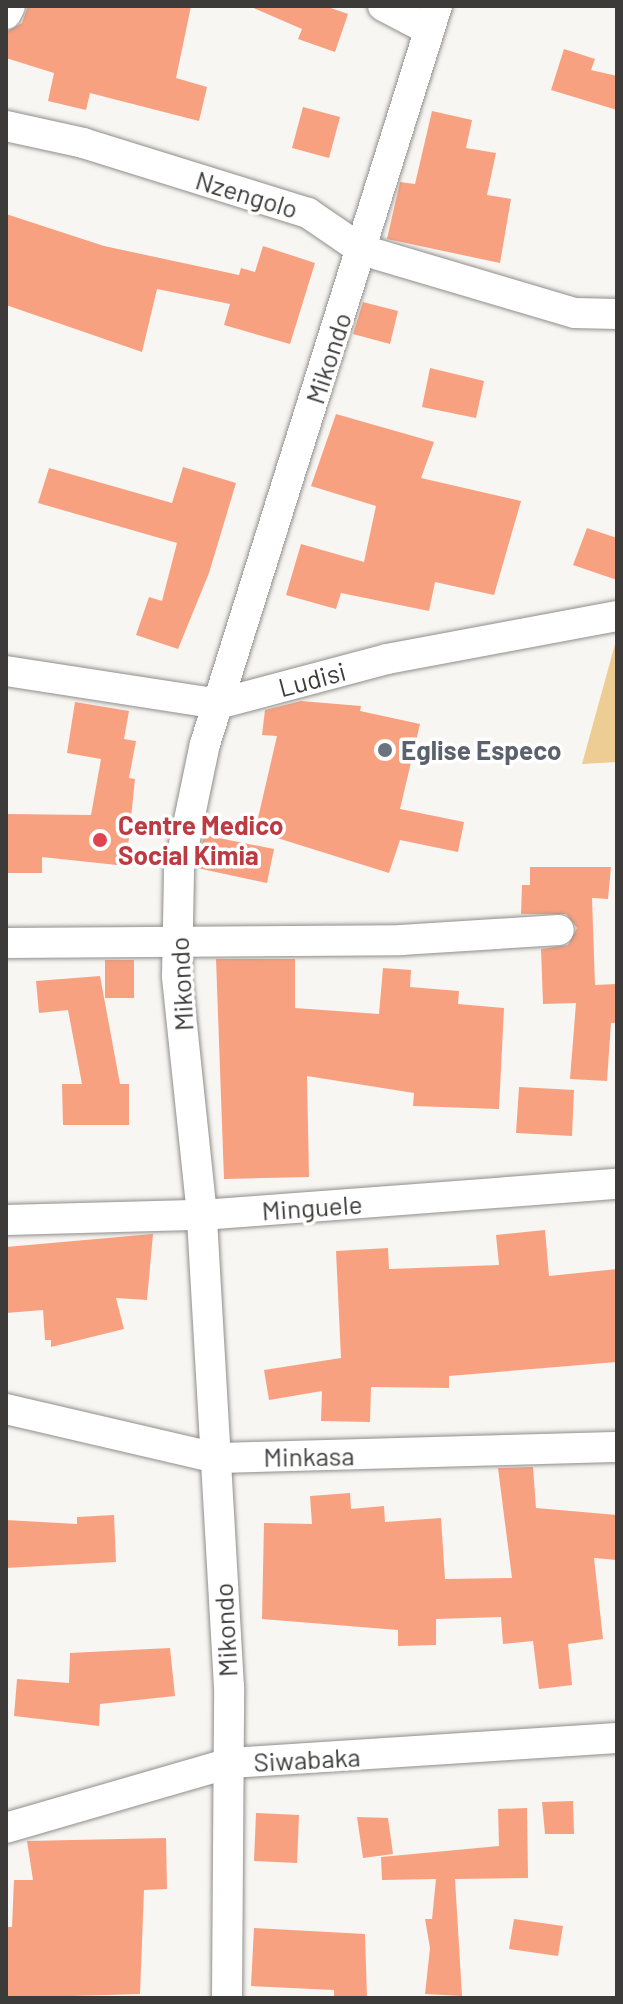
<!DOCTYPE html>
<style>
body{margin:0}
#map{position:relative;width:623px;height:2004px;overflow:hidden;background:#f8f6f2;font-family:Barlow,sans-serif}
div>[style]{position:absolute}
[style*='--x']{left:calc(var(--x)*1px);top:calc(var(--y)*1px);width:calc(var(--w)*1px);rotate:calc(var(--a)*1deg)}
.green>*{inset:0;background:#edcd93}
.building>*{inset:0;background:#f8a181}
.roads{filter:drop-shadow(0 0 2px #8f8e8b) drop-shadow(0 0 2px #8f8e8b)}
.minor>*{height:30px;margin:-15px;padding:0 15px;transform-origin:15px;border-radius:15px;background:#fff}
.dots>*{width:22px;height:22px;translate:-50% -50%;box-sizing:border-box;border:4px solid #fff;border-radius:50%}
span{translate:-50% -50%;white-space:nowrap;text-align:center;line-height:1.15;-webkit-text-stroke:7px #fff;paint-order:stroke}
.street-label{font-size:26px;color:#3c3b3a}
.worship-label{font-size:26px;color:#5b616d;font-weight:700}
.left{translate:0 -50%;text-align:left}
.health-label{font-size:26px;color:#be3a42;font-weight:700}
.frame{position:absolute;inset:0;border:8px solid #3c3b3a;pointer-events:none}
</style>
<div id="map">
<div class="green">
<div style="clip-path:polygon(617px 637px,617px 762px,582px 764px)"></div>
</div>
<div class="building">
<div style="clip-path:polygon(28px 6px,191px 6px,176px 78px,207px 87px,199px 121px,90px 93px,86px 110px,48px 101px,54px 73px,6px 58px,6px 32px,22px 23px)"></div>
<div style="clip-path:polygon(249px 6px,325px 6px,348px 14px,335px 52px,298px 39px,302px 29px)"></div>
<div style="clip-path:polygon(564px 49px,595px 59px,591px 70px,617px 76px,617px 110px,551px 90px)"></div>
<div style="clip-path:polygon(303px 107px,340px 117px,329px 158px,292px 148px)"></div>
<div style="clip-path:polygon(432px 111px,472px 120px,466px 148px,496px 153px,487px 195px,511px 199px,500px 263px,387px 239px,400px 182px,415px 184px)"></div>
<div style="clip-path:polygon(6px 214px,104px 246px,239px 275px,241px 268px,255px 272px,263px 246px,315px 263px,290px 344px,224px 325px,230px 304px,157px 289px,142px 352px,6px 305px)"></div>
<div style="clip-path:polygon(363px 302px,398px 311px,390px 344px,353px 334px)"></div>
<div style="clip-path:polygon(430px 368px,484px 381px,476px 418px,422px 407px)"></div>
<div style="clip-path:polygon(336px 414px,434px 442px,421px 478px,521px 501px,494px 595px,435px 582px,429px 611px,341px 593px,336px 609px,286px 595px,301px 544px,364px 562px,376px 506px,311px 486px)"></div>
<div style="clip-path:polygon(183px 467px,236px 483px,209px 573px,178px 649px,136px 635px,149px 597px,162px 601px,177px 543px,38px 503px,49px 468px,172px 503px)"></div>
<div style="clip-path:polygon(587px 528px,617px 538px,617px 580px,573px 565px)"></div>
<div style="clip-path:polygon(301px 701px,361px 706px,360px 711px,420px 724px,400px 809px,464px 822px,458px 852px,400px 840px,389px 873px,255px 831px,277px 736px,262px 735px,265px 710px)"></div>
<div style="clip-path:polygon(75px 702px,129px 711px,124px 739px,136px 741px,129px 778px,135px 779px,126px 866px,42px 857px,42px 873px,6px 873px,6px 814px,91px 815px,101px 759px,67px 753px)"></div>
<div style="clip-path:polygon(204px 835px,274px 849px,267px 883px,197px 868px)"></div>
<div style="clip-path:polygon(530px 867px,611px 867px,608px 899px,592px 898px,595px 985px,617px 984px,617px 1023px,611px 1023px,607px 1081px,570px 1079px,576px 1003px,543px 1004px,541px 949px,568px 945px,577px 928px,566px 914px,521px 914px,522px 885px,530px 885px)"></div>
<div style="clip-path:polygon(216px 959px,295px 959px,295px 1008px,379px 1014px,383px 968px,411px 970px,410px 987px,459px 991px,458px 1004px,504px 1008px,499px 1109px,413px 1106px,414px 1093px,307px 1076px,309px 1177px,224px 1179px)"></div>
<div style="clip-path:polygon(105px 960px,134px 960px,134px 998px,105px 998px)"></div>
<div style="clip-path:polygon(100px 976px,120px 1084px,129px 1084px,129px 1125px,63px 1125px,62px 1084px,82px 1084px,68px 1010px,39px 1013px,36px 981px)"></div>
<div style="clip-path:polygon(519px 1087px,574px 1090px,572px 1136px,516px 1133px)"></div>
<div style="clip-path:polygon(545px 1230px,549px 1276px,617px 1269px,617px 1362px,449px 1376px,449px 1388px,371px 1387px,370px 1422px,321px 1421px,322px 1391px,269px 1400px,264px 1370px,341px 1358px,336px 1251px,388px 1248px,389px 1269px,499px 1265px,496px 1235px)"></div>
<div style="clip-path:polygon(153px 1234px,147px 1300px,116px 1298px,124px 1329px,51px 1347px,51px 1340px,45px 1340px,43px 1310px,6px 1313px,6px 1247px)"></div>
<div style="clip-path:polygon(533px 1467px,536px 1508px,617px 1515px,617px 1560px,594px 1558px,603px 1639px,568px 1644px,572px 1685px,539px 1689px,533px 1641px,503px 1644px,501px 1617px,436px 1619px,436px 1645px,398px 1646px,398px 1630px,262px 1619px,264px 1523px,312px 1524px,310px 1496px,350px 1493px,351px 1509px,384px 1506px,385px 1522px,441px 1518px,445px 1579px,512px 1578px,498px 1468px)"></div>
<div style="clip-path:polygon(114px 1515px,116px 1562px,6px 1568px,6px 1520px,77px 1524px,77px 1517px)"></div>
<div style="clip-path:polygon(170px 1648px,175px 1696px,100px 1704px,99px 1726px,14px 1716px,17px 1679px,69px 1683px,70px 1653px)"></div>
<div style="clip-path:polygon(573px 1801px,574px 1834px,545px 1834px,542px 1802px)"></div>
<div style="clip-path:polygon(527px 1808px,528px 1878px,455px 1879px,462px 1996px,425px 1994px,430px 1948px,425px 1919px,432px 1919px,436px 1879px,382px 1880px,381px 1857px,499px 1846px,498px 1809px)"></div>
<div style="clip-path:polygon(256px 1813px,299px 1815px,297px 1863px,254px 1861px)"></div>
<div style="clip-path:polygon(357px 1817px,388px 1818px,393px 1854px,363px 1858px)"></div>
<div style="clip-path:polygon(166px 1838px,167px 1889px,144px 1890px,140px 1994px,6px 1998px,6px 1927px,12px 1927px,14px 1880px,33px 1880px,27px 1841px)"></div>
<div style="clip-path:polygon(514px 1919px,563px 1926px,558px 1956px,509px 1949px)"></div>
<div style="clip-path:polygon(254px 1928px,365px 1934px,367px 1998px,334px 1998px,334px 1990px,251px 1986px)"></div>
</div>
<div class="roads">
<div class="minor">
<div style="--x:383;--y:6;--w:52;--a:27.6"></div>
<div style="--x:6;--y:14;--w:9;--a:-63"></div>
<div style="--x:6;--y:126;--w:79;--a:12.4"></div>
<div style="--x:83;--y:143;--w:236;--a:17.3"></div>
<div style="--x:308;--y:213;--w:65;--a:34.4"></div>
<div style="--x:362;--y:250;--w:222;--a:16.5"></div>
<div style="--x:575;--y:313;--w:42;--a:1.4"></div>
<div style="--x:6;--y:671;--w:215;--a:8.8"></div>
<div style="--x:218;--y:704;--w:175;--a:-14.9"></div>
<div style="--x:387;--y:659;--w:234;--a:-10.6"></div>
<div style="--x:6;--y:943;--w:395;--a:-0.4"></div>
<div style="--x:401;--y:940;--w:158;--a:-3.6"></div>
<div style="--x:6;--y:1220;--w:196;--a:-1.5"></div>
<div style="--x:202;--y:1215;--w:416;--a:-4.3"></div>
<div style="--x:6;--y:1409;--w:216;--a:13.1"></div>
<div style="--x:216;--y:1458;--w:401;--a:-1.6"></div>
<div style="--x:6;--y:1828;--w:233;--a:-16.2"></div>
<div style="--x:230;--y:1763;--w:388;--a:-3.7"></div>
<div style="--x:227;--y:1998;--w:311;--a:-89.6"></div>
<div style="--x:229;--y:1687;--w:473;--a:-93.3"></div>
<div style="--x:202;--y:1215;--w:240;--a:-96"></div>
<div style="--x:177;--y:976;--w:108;--a:-88.9"></div>
<div style="--x:179;--y:868;--w:127;--a:-78.2"></div>
<div style="--x:205;--y:744;--w:774;--a:-72.55"></div>
</div>
</div>
<div class="dots">
<div style="left:385px;top:750px;background:#6b7280"></div>
<div style="left:100px;top:840px;background:#e0444e"></div>
</div>
<div class="street-label">
<span style="left:247px;top:194px;rotate:17deg">Nzengolo</span>
<span style="left:328px;top:358px;rotate:-72deg">Mikondo</span>
<span style="left:312px;top:679px;rotate:-15deg">Ludisi</span>
<span style="left:181px;top:984px;rotate:-93deg">Mikondo</span>
<span style="left:312px;top:1207px;rotate:-4deg">Minguele</span>
<span style="left:309px;top:1456px;rotate:-1deg">Minkasa</span>
<span style="left:225px;top:1630px;rotate:-93deg">Mikondo</span>
<span style="left:307px;top:1759px;rotate:-3deg">Siwabaka</span>
</div>
<div class="worship-label">
<span class="left" style="left:401px;top:750px">Eglise Especo</span>
</div>
<div class="health-label">
<span class="left" style="left:118px;top:840px">Centre Medico<br>Social Kimia</span>
</div>
<div class="frame"></div>
</div>
